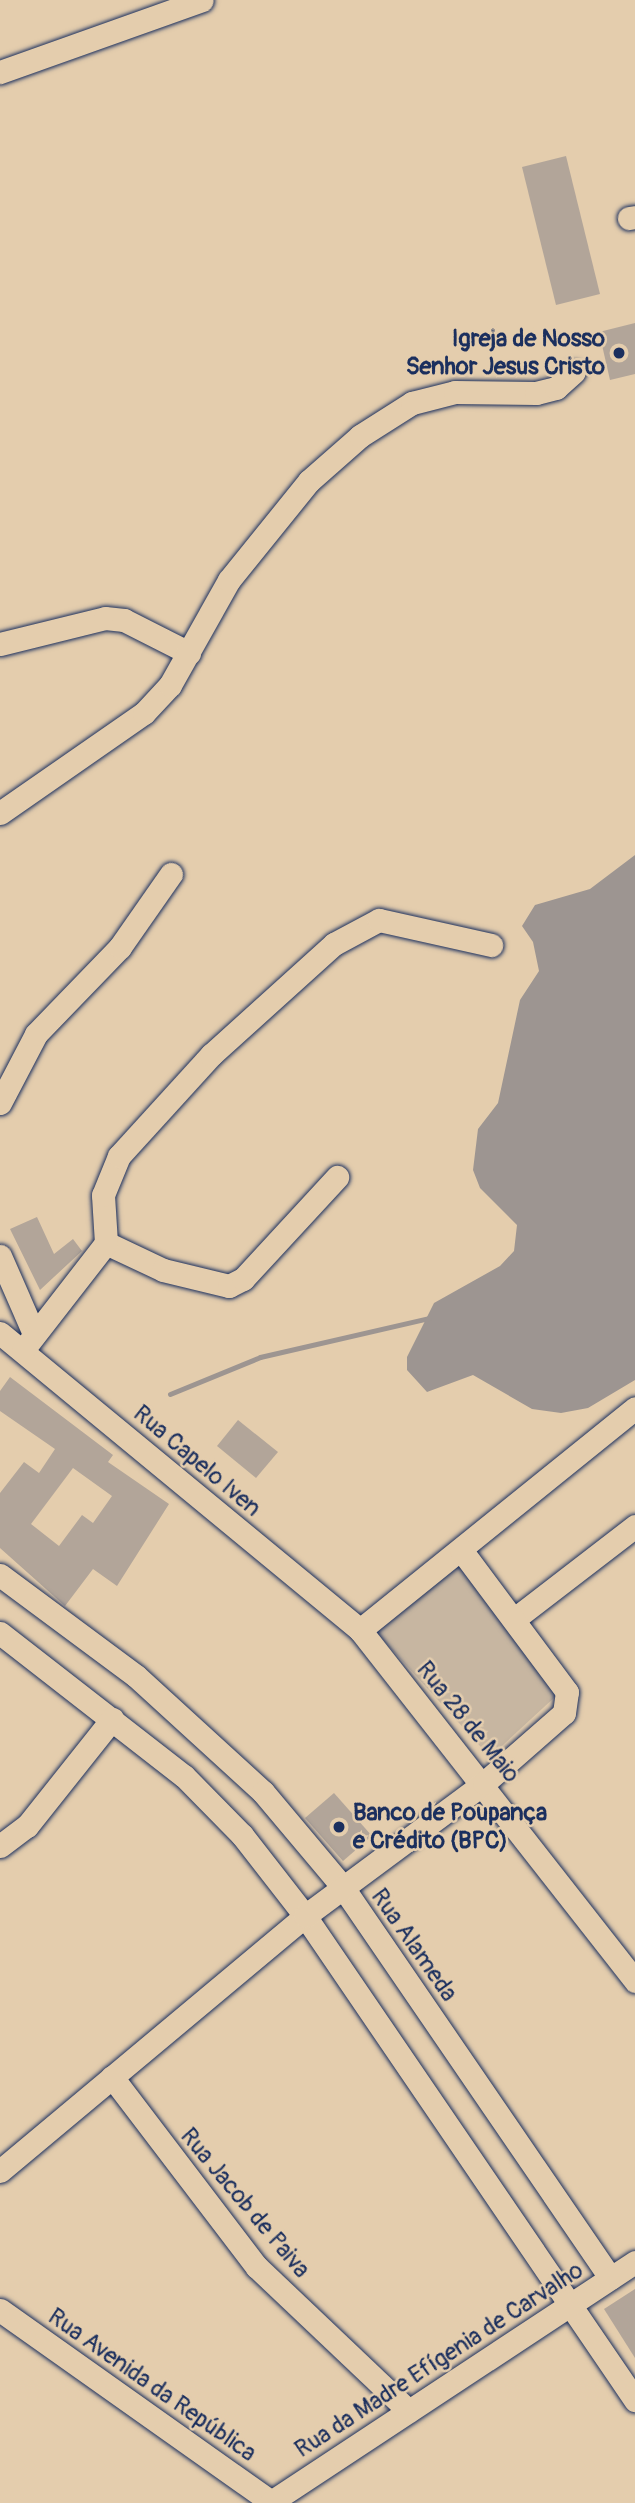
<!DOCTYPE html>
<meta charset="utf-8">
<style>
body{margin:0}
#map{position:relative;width:635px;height:2503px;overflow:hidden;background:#e4cdad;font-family:Pangolin,sans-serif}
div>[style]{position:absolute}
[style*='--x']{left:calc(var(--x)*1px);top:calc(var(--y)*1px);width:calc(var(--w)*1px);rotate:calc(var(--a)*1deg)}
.green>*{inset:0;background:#c7b6a1}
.water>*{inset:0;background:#9d9591}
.stream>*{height:5px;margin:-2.5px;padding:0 2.5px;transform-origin:2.5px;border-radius:2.5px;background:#9d9591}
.building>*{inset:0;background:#b2a599}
.roads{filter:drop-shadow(0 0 2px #1b2f5e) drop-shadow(0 0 2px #1b2f5e)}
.minor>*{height:23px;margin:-11.5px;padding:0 11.5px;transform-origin:11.5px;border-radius:11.5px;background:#e4cdad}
.dots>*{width:19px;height:19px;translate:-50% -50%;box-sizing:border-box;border:4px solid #e4cdad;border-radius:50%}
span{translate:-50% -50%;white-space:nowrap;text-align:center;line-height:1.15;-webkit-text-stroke:5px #e4cdad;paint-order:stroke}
.poi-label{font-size:24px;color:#1b2f5e;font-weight:700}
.right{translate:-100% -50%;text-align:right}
.left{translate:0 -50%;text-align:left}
.street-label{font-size:24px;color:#1b2f5e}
</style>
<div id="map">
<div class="green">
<div style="clip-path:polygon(460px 1561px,556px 1696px,490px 1757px,375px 1631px)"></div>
</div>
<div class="water">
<div style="clip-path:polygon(635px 855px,635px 1380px,588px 1408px,561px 1413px,532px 1409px,473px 1375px,427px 1392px,407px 1370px,407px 1357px,434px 1303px,500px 1266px,514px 1251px,517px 1225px,480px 1188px,473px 1170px,478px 1129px,498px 1103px,520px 1000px,539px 971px,533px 942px,522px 926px,535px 905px,590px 889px)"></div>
</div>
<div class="stream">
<div style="--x:170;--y:1394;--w:97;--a:-22.3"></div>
<div style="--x:260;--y:1357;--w:173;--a:-13"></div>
</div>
<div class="building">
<div style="clip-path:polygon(566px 156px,600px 294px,556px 305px,522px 167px)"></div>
<div style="clip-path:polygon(635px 323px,635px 374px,610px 380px,599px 332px)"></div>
<div style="clip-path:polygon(37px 1217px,54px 1254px,73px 1239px,82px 1251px,40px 1290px,10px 1229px)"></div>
<div style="clip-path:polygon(evenodd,10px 1377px,113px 1455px,108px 1462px,169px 1504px,117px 1586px,93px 1569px,65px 1606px,0 1548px,0 1493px,24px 1462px,39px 1473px,55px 1449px,0 1411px,0 1391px,10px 1377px,73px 1468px,112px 1496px,93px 1523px,82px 1515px,59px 1546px,31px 1524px,73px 1468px)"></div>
<div style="clip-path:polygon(238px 1420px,278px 1452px,256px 1478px,217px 1446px)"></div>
<div style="clip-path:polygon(334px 1793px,372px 1836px,343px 1861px,305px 1818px)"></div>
<div style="clip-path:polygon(635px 2289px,635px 2358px,604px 2309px)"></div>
</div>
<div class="roads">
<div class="minor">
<div style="--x:0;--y:72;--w:214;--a:-19.6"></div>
<div style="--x:629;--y:218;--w:6;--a:-9"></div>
<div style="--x:0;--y:644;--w:108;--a:-13.9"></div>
<div style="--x:105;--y:618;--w:19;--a:6"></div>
<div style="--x:124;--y:620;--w:73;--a:26.9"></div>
<div style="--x:0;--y:813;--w:175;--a:-34.8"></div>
<div style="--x:144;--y:713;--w:38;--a:-47"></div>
<div style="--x:170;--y:685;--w:120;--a:-60.7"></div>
<div style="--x:229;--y:580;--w:127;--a:-51.1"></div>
<div style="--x:309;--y:481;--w:68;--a:-41.4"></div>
<div style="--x:360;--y:436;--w:62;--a:-32.4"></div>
<div style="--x:412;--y:403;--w:44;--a:-14.3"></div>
<div style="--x:455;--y:392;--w:81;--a:0.7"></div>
<div style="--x:536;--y:393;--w:21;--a:-14"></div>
<div style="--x:556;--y:388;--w:24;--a:-42"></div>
<div style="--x:0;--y:1103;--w:78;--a:-62.4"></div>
<div style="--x:36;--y:1034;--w:121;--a:-46"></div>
<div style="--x:120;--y:947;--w:89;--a:-55.1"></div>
<div style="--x:106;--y:1243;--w:63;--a:25.3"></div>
<div style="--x:163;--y:1270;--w:68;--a:13.6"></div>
<div style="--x:229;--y:1286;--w:16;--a:-27"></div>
<div style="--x:243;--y:1279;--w:139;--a:-47.3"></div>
<div style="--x:0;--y:1256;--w:85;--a:66.4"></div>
<div style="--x:0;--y:1333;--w:467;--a:39.5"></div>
<div style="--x:360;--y:1630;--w:446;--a:51.9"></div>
<div style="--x:23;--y:1350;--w:135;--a:-52.2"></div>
<div style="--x:106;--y:1243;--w:48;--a:-93.6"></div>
<div style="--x:103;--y:1195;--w:42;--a:-67.7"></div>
<div style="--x:119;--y:1156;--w:137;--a:-47.7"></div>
<div style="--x:211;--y:1055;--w:166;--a:-42.1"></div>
<div style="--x:334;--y:944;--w:51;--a:-28.1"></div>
<div style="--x:379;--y:920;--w:115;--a:12.6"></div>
<div style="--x:0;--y:1575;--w:169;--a:36.6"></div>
<div style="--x:136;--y:1676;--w:172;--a:42.4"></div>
<div style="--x:263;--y:1792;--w:123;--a:50"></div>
<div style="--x:342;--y:1886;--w:475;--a:55.6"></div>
<div style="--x:517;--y:1617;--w:149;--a:-37.6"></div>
<div style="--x:360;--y:1630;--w:353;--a:-38.9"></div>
<div style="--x:0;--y:1633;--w:233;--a:37.9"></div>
<div style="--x:184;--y:1776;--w:83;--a:45.5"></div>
<div style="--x:242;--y:1835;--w:103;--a:52.1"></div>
<div style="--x:305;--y:1916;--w:586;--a:55.71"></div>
<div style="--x:0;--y:1846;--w:34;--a:-37"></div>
<div style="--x:27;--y:1826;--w:137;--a:-51.5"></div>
<div style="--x:112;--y:2077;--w:239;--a:52.7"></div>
<div style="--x:257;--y:2267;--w:209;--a:43.5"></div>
<div style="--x:0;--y:2171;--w:398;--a:-39.9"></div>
<div style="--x:305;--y:1916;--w:223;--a:-36.6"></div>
<div style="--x:484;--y:1783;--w:106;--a:-41.2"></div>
<div style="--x:564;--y:1713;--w:21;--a:-82"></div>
<div style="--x:567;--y:1692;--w:177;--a:-126.7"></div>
<div style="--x:0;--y:2310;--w:334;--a:35.3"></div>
<div style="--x:271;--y:2502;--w:436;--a:-33.4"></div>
</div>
</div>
<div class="dots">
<div style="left:619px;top:353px;background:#1b2f5e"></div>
<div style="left:339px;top:1827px;background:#1b2f5e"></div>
</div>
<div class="poi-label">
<span class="right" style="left:605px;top:353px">Igreja de Nosso<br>Senhor Jesus Cristo</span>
<span class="left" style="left:353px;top:1827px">Banco de Poupança<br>e Crédito (BPC)</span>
</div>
<div class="street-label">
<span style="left:197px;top:1461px;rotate:40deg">Rua Capelo Iven</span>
<span style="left:468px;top:1722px;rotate:51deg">Rua 28 de Maio</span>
<span style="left:414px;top:1945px;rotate:55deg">Rua Alameda</span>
<span style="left:245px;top:2203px;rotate:50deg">Rua Jacob de Paiva</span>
<span style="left:439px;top:2360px;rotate:-33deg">Rua da Madre Efígenia de Carvalho</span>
<span style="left:152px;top:2385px;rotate:35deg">Rua Avenida da República</span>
</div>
</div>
